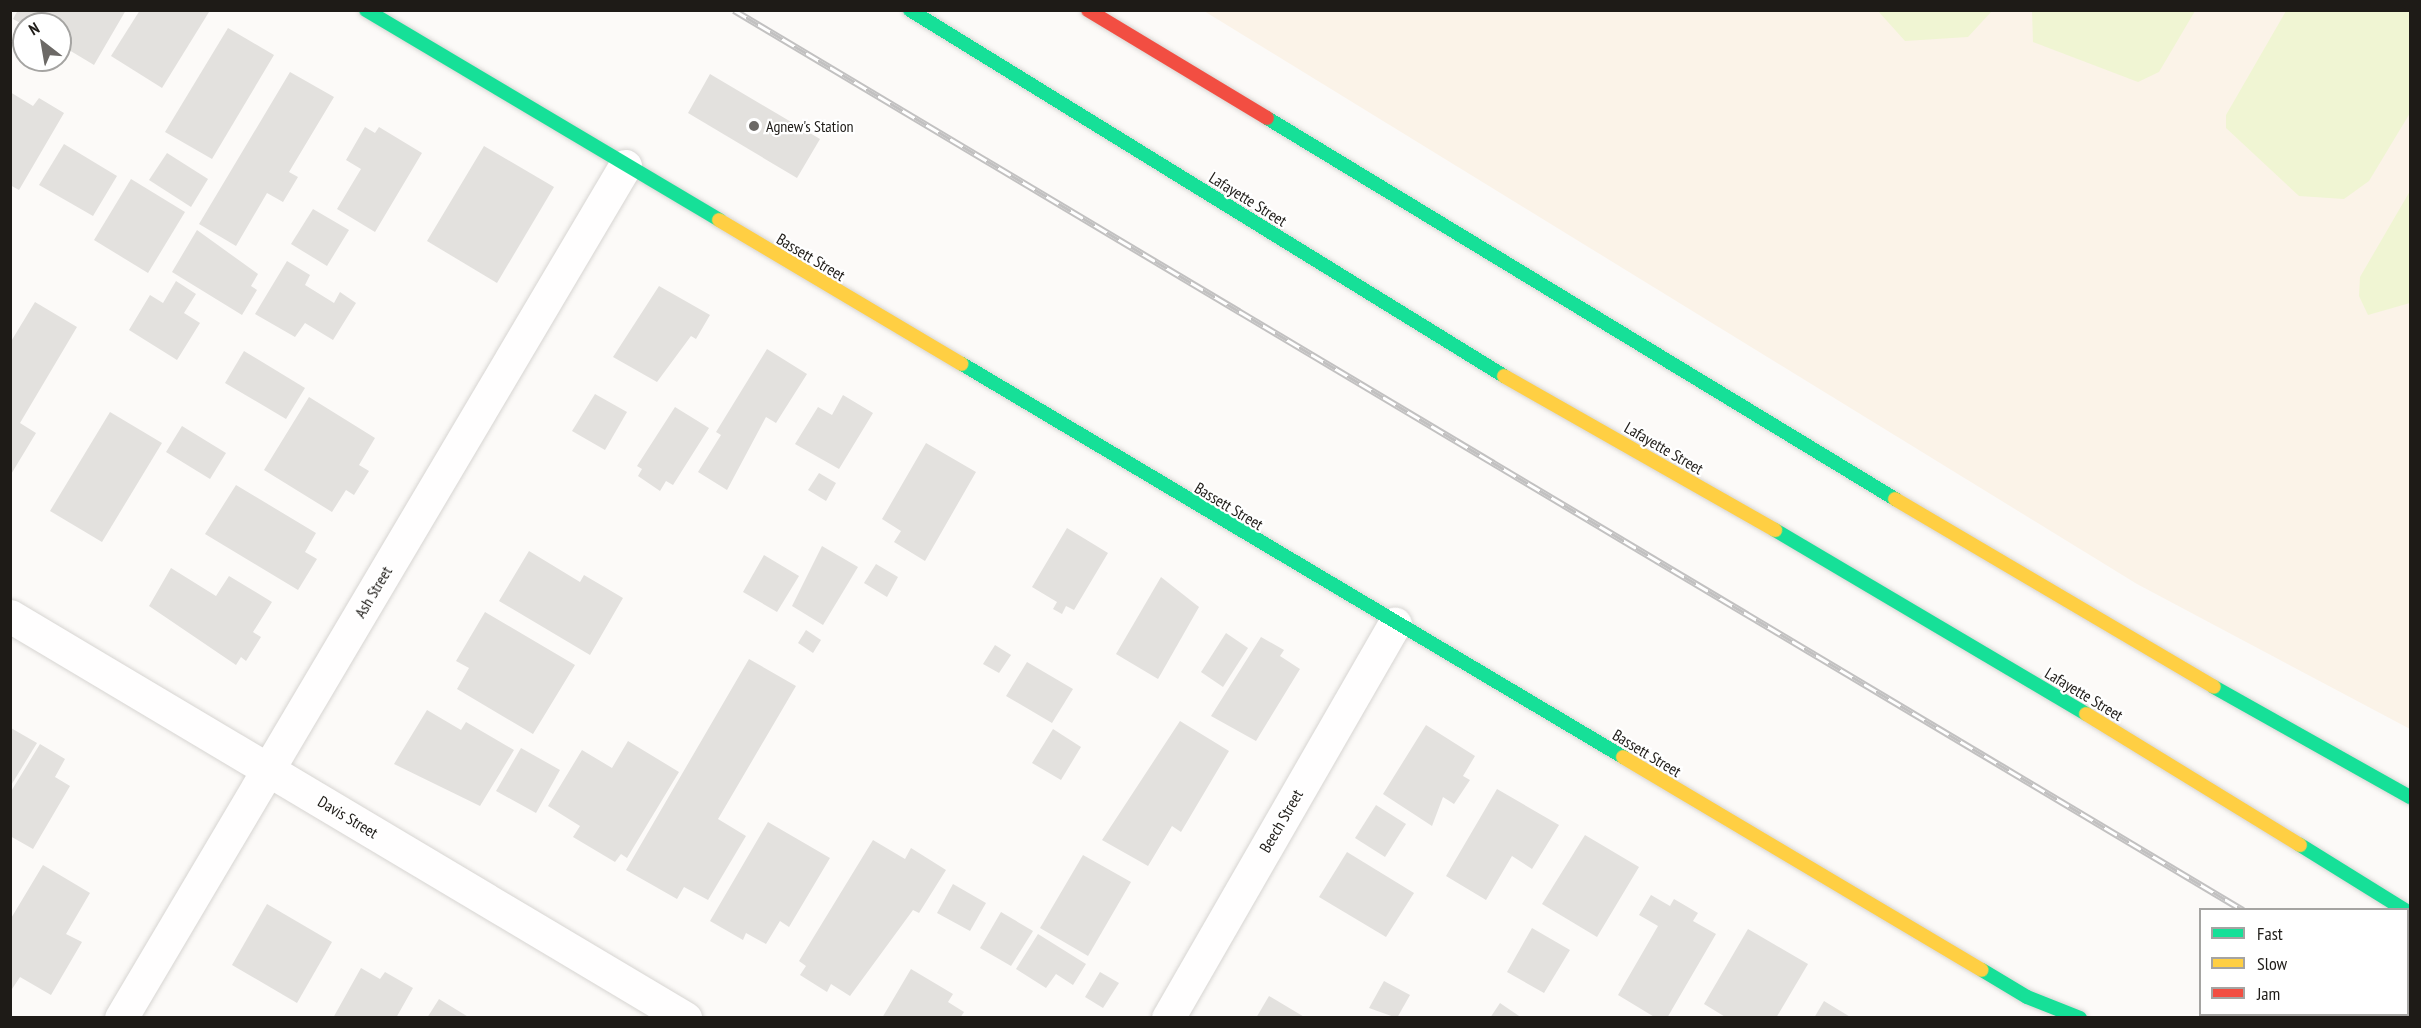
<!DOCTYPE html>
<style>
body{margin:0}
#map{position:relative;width:2421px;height:1028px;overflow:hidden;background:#fcfaf8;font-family:"PT Sans Narrow",sans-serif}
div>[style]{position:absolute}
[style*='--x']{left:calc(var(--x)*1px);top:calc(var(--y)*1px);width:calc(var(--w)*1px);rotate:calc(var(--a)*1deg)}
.built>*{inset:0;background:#fbf3e8}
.green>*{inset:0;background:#f0f5d3}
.building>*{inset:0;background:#e3e1de}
.roads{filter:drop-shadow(0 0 2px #d7d5d2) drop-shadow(0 0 2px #d7d5d2)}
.street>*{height:33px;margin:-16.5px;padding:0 16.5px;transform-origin:16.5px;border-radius:16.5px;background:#fffefe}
.fast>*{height:14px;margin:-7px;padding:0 7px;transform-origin:7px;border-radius:7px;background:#16e098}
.slow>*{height:14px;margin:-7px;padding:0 7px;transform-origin:7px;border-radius:7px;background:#ffcf43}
.jam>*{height:14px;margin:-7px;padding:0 7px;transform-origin:7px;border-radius:7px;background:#f24e42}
.rail>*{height:7px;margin-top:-3.5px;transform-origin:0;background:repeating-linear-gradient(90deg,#fff 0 14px,#c2c1c1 0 28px);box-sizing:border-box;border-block:2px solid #c2c1c1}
.dots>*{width:16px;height:16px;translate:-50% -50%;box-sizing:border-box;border:3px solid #fff;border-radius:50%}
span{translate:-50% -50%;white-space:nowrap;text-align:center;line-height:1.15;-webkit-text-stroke:4.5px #fff;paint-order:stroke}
.poi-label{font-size:16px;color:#1e1b17}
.left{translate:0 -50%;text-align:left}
.street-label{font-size:16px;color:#1e1b17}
.frame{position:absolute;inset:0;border:12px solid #1e1b17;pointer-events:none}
.legend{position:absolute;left:2199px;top:908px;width:210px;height:108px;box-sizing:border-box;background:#fff;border:2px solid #a5a4a2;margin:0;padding:8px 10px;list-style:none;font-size:18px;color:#1e1b17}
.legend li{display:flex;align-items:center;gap:12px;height:30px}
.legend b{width:30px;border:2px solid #a5a4a2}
.north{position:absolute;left:12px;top:12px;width:60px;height:60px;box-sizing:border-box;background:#fff;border:2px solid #a5a4a2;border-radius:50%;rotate:329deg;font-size:16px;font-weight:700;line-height:24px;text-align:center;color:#1e1b17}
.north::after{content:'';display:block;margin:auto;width:21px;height:27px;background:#6c6966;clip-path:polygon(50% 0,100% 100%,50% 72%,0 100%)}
</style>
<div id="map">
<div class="built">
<div style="clip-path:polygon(1204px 11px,2410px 11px,2410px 729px,2137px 584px)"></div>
</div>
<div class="green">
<div style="clip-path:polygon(1878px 11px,1992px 11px,1968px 37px,1905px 41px)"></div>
<div style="clip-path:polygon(2032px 11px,2032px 10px,2195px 11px,2159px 72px,2138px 82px,2033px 42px)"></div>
<div style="clip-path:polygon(2286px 11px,2410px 11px,2410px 113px,2369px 181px,2344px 199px,2299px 196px,2226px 128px,2226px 115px)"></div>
<div style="clip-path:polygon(2410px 191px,2410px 303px,2368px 315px,2359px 296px,2360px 277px)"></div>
</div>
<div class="building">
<div style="clip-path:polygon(18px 10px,126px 10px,94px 65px,64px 47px,68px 40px,60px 35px,60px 24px,24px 25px,13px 19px)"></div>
<div style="clip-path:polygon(140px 10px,209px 12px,162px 88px,111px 56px)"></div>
<div style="clip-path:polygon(228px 28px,274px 55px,212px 159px,165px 132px)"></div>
<div style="clip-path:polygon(290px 72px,334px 97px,289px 172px,298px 177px,283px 202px,267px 193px,236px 246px,199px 224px)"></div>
<div style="clip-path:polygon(710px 74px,820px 139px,797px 178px,688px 113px)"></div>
<div style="clip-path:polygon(10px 92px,33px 106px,39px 98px,64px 113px,19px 190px,10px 185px)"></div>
<div style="clip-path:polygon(365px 127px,375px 133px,379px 127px,422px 153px,375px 232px,337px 209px,361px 169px,346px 160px)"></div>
<div style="clip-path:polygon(64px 144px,117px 176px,93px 216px,39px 185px)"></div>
<div style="clip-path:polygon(484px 146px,554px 187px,497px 283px,427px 241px)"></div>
<div style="clip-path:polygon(167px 153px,208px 179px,191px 207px,149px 180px)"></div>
<div style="clip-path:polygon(131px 179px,185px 212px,148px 273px,94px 240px)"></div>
<div style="clip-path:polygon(313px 209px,349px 230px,327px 266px,291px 244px)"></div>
<div style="clip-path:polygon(197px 230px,258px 274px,251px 286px,257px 290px,242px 315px,172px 272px)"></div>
<div style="clip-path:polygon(287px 261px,310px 275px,305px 285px,334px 303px,340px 292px,356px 303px,333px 340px,305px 323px,295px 337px,255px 314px)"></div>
<div style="clip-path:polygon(176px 281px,196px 294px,184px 313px,200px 323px,177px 360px,129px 330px,150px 295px,163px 303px)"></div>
<div style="clip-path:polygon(659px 286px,710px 315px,696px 339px,691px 336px,657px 382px,613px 357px)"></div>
<div style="clip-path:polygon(35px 302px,77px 327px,20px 423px,36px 433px,10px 476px,10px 343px)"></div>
<div style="clip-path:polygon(767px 349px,807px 374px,776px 423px,766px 417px,727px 490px,698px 472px,721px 435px,716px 432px)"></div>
<div style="clip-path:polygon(244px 351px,305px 388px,286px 419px,225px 383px)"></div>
<div style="clip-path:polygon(595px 394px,627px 412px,605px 450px,572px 431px)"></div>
<div style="clip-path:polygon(843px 395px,873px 413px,839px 469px,795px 444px,818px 407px,832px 415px)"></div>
<div style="clip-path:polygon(309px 397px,375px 438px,359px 465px,369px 471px,354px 495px,346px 490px,332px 512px,264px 470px)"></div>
<div style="clip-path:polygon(675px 407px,709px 428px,673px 485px,666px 481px,660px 491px,638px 476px,642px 469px,637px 466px)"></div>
<div style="clip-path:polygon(110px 412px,162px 443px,102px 542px,50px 511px)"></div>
<div style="clip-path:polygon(182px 426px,226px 453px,210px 479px,166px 452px)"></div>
<div style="clip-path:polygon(926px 443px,976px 472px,925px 561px,894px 542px,901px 531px,882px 519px)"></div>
<div style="clip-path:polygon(819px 473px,836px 483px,826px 501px,808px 490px)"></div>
<div style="clip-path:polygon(236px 485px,316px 533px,305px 552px,317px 559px,298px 590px,205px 534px)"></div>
<div style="clip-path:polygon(1067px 528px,1108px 553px,1074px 610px,1066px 606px,1062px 614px,1053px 609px,1057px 602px,1032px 587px)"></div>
<div style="clip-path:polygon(822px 546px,858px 567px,823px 625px,792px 606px)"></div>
<div style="clip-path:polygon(529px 551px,580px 582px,584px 575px,623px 598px,590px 655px,499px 601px)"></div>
<div style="clip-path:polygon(764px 555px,799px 576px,777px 612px,743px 592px)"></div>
<div style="clip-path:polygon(876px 564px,898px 577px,887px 597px,864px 583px)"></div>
<div style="clip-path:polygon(171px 568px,216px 596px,229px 576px,272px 602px,253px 632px,261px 637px,246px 661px,241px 657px,236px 665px,149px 606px)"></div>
<div style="clip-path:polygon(1161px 577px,1199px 607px,1158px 679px,1116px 654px)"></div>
<div style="clip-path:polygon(485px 612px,575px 665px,533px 734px,457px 689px,469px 668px,456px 661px)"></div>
<div style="clip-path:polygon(806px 630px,821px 640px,813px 653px,798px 643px)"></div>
<div style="clip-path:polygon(1226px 633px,1248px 648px,1223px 687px,1201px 672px)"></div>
<div style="clip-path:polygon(1261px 637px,1284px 650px,1280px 656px,1300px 669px,1256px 741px,1211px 716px)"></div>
<div style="clip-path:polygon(995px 645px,1011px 655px,999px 673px,983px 664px)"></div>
<div style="clip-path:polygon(749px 659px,796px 686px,718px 819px,746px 836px,708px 900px,684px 887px,677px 899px,626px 870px)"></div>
<div style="clip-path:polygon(1027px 662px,1073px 689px,1052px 723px,1006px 696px)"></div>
<div style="clip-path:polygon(427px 710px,461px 730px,466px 722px,514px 750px,480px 806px,394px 764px)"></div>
<div style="clip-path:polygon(1180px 721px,1229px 751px,1181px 832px,1172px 826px,1148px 866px,1102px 840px)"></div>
<div style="clip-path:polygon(1426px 725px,1475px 756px,1463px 776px,1470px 780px,1454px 804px,1443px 797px,1432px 826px,1383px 794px)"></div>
<div style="clip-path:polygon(11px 728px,37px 743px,10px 787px,10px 730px)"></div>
<div style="clip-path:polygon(1053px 729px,1081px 747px,1061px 780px,1032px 763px)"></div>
<div style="clip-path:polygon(628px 741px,679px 772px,627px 858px,621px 854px,615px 862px,573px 837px,580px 826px,548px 806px,582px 750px,612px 768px)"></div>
<div style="clip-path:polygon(40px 744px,65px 759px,55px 777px,70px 786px,33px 849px,10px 836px,10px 793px)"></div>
<div style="clip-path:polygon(521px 748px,560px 770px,536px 813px,496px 791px)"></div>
<div style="clip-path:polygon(1497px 789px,1559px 825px,1532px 869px,1512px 856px,1486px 900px,1446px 876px)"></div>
<div style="clip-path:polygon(1376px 805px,1406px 824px,1385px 857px,1355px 838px)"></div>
<div style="clip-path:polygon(768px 822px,830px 858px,789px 927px,780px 921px,766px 944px,746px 933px,743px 940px,710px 921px)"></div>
<div style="clip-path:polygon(1585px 835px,1639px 867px,1597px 937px,1542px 904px)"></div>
<div style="clip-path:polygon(873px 840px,905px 859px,911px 848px,946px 870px,919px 913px,913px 910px,850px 996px,831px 984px,827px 992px,800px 975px,806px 966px,799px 961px)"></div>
<div style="clip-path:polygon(1347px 852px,1414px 893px,1386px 937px,1319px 897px)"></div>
<div style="clip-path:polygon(1083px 855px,1131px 882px,1088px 956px,1040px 928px)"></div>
<div style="clip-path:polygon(43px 865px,90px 893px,66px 934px,82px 942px,51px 995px,20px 977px,10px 992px,10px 920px)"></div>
<div style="clip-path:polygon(953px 884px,986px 903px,970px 931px,937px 913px)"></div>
<div style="clip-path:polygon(1651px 895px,1670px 906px,1674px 899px,1698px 913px,1693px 921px,1716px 934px,1667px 1018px,1656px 1018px,1618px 995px,1658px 926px,1639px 915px)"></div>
<div style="clip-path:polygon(267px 904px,332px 942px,297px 1003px,232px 965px)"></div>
<div style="clip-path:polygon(1001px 912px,1033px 931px,1011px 966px,980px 948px)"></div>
<div style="clip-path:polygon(1532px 928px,1570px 950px,1544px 993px,1507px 972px)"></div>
<div style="clip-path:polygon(1748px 929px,1808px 964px,1776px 1018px,1727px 1018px,1704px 1004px)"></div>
<div style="clip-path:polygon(1038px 934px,1086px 964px,1073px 985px,1056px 974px,1046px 988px,1016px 969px)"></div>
<div style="clip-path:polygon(361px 968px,380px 979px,385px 972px,413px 988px,396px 1018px,333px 1018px)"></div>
<div style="clip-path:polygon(911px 969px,953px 994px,948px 1002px,964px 1012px,960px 1018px,882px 1018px)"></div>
<div style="clip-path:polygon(1100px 972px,1119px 983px,1103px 1008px,1085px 997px)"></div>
<div style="clip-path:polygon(1384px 981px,1410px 995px,1397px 1018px,1369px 1008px)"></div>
<div style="clip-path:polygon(1269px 996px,1306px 1018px,1256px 1018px)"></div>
<div style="clip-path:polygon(439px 999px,470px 1018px,427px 1018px)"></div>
<div style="clip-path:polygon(1824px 1001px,1852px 1018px,1814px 1018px)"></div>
<div style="clip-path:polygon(1500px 1003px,1522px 1018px,1490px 1018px)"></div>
</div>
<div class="roads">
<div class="street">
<div style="--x:10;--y:616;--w:786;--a:30.78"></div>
<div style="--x:121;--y:1018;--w:990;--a:-59.39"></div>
<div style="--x:1168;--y:1018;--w:455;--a:-60.1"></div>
</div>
<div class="fast">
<div style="--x:366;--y:10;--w:411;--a:30.7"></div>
<div style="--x:910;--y:10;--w:698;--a:31.64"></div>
<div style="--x:1267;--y:118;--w:735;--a:31.24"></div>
<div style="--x:962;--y:364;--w:769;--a:30.73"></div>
<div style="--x:1775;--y:530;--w:361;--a:30.6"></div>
<div style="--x:2214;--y:687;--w:225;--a:29.3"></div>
<div style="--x:2300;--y:845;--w:123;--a:31.8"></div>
<div style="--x:1982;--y:970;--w:52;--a:31"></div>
<div style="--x:2027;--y:997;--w:57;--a:21.6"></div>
</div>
<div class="slow">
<div style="--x:719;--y:220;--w:282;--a:30.7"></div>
<div style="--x:1504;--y:376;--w:312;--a:29.6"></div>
<div style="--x:1895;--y:499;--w:370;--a:30.5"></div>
<div style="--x:2086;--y:714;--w:251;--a:31.5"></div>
<div style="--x:1623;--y:757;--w:417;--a:30.7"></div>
</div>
<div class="jam">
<div style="--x:1088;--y:10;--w:209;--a:31.1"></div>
</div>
</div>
<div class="rail">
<div style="--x:734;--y:10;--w:1757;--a:30.81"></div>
<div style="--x:2408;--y:1008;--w:2;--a:27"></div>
</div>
<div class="dots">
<div style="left:754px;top:126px;background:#6c6966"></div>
</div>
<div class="poi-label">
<span class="left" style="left:766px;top:126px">Agnew's Station</span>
</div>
<div class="street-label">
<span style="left:1248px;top:199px;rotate:32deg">Lafayette Street</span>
<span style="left:811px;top:257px;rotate:31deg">Bassett Street</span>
<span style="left:1664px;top:448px;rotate:30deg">Lafayette Street</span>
<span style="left:1229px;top:506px;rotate:31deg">Bassett Street</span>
<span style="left:373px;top:592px;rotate:-59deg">Ash Street</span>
<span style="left:2084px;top:694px;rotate:31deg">Lafayette Street</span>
<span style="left:1647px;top:753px;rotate:31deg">Bassett Street</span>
<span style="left:348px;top:817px;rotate:31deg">Davis Street</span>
<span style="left:1281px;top:821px;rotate:-60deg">Beech Street</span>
</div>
<div class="frame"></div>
<ul class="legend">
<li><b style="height:8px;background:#16e098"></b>Fast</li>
<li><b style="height:8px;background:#ffcf43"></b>Slow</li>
<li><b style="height:8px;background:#f24e42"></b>Jam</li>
</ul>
<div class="north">N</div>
</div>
